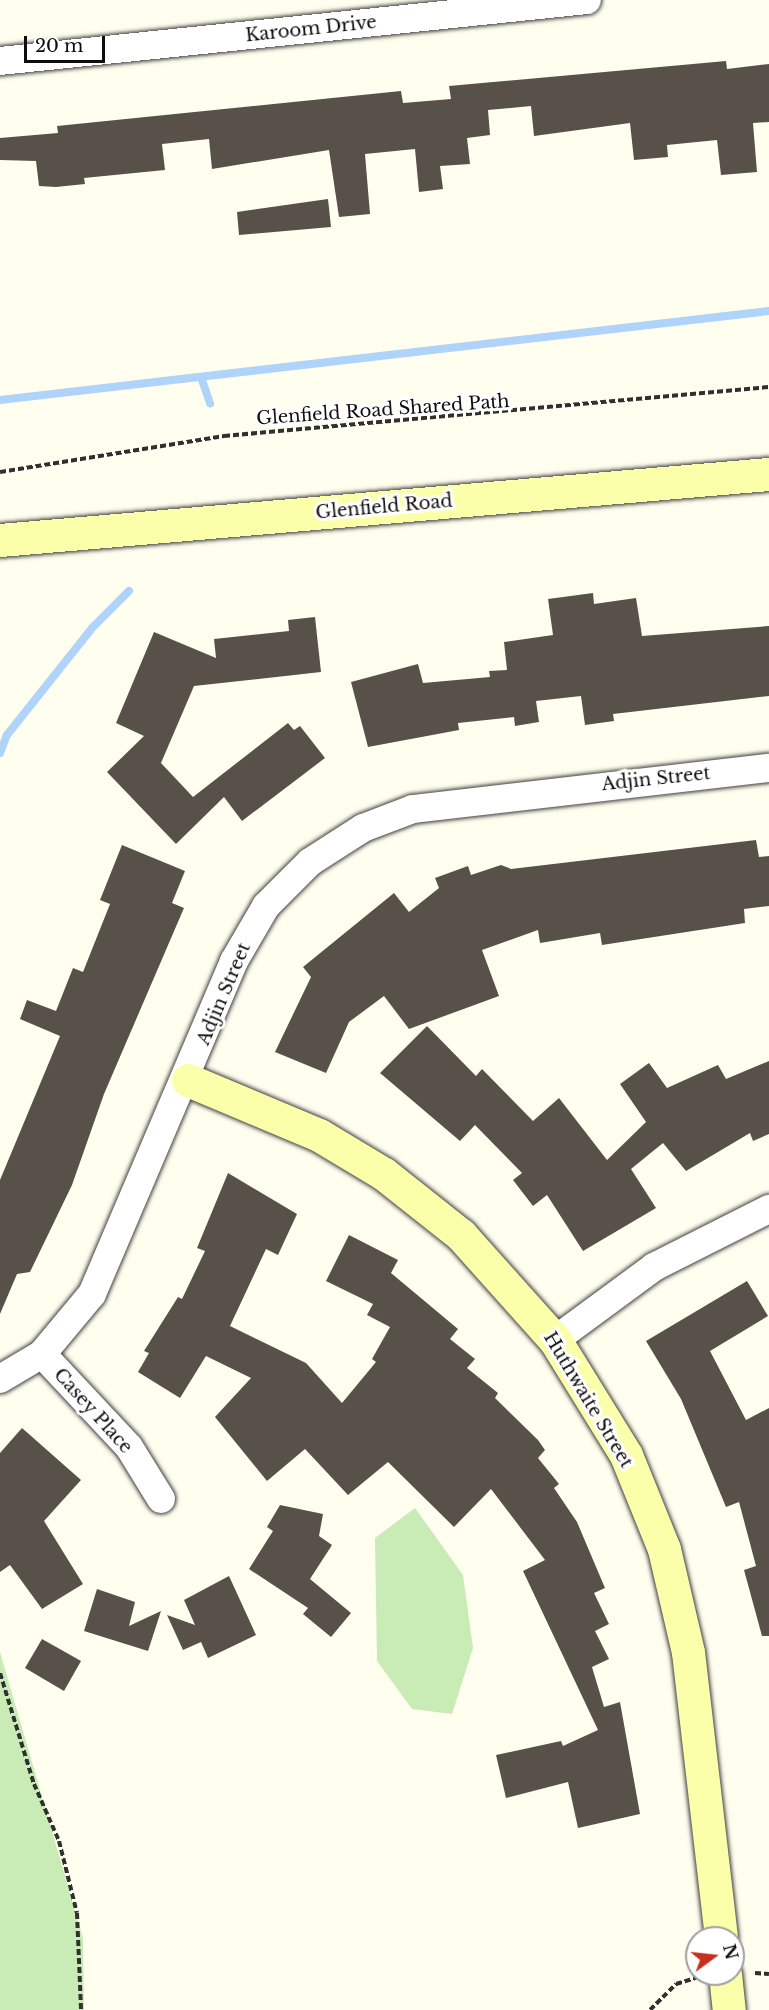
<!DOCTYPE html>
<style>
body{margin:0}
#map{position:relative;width:769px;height:2010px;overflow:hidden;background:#fffeef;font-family:"Libre Baskerville",serif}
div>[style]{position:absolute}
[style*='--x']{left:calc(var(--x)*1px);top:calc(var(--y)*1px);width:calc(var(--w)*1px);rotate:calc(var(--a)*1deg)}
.green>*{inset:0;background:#c9ecb6}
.stream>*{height:8px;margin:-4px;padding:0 4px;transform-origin:4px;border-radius:4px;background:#b0d3fa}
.building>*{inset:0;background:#58514a}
.path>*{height:4px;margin-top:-2px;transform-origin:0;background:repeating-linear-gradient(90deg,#303030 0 6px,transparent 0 9px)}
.roads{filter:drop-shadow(0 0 2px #414141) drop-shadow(0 0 2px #414141)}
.street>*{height:28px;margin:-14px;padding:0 14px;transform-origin:14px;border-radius:14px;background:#fff}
.secondary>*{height:33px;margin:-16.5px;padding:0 16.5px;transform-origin:16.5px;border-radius:16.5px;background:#fbffaa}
span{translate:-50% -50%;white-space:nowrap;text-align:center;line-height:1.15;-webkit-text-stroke:6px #fff;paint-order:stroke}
.street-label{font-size:18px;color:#0e0e0e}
.north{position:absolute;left:685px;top:1926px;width:60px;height:60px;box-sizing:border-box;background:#fff;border:2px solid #9f9f9f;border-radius:50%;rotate:75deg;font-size:16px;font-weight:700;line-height:24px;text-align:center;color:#0e0e0e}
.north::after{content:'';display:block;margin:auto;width:21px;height:27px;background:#c8301d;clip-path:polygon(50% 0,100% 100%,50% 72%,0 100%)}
.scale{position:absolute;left:24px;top:36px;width:81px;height:27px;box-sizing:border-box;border:3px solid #0e0e0e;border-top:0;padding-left:8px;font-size:18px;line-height:21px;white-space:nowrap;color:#0e0e0e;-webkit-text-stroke:4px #fff;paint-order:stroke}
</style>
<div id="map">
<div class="green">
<div style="clip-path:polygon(415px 1508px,463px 1575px,473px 1648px,452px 1714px,412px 1709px,377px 1661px,375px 1538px)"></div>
<div style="clip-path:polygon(0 1652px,83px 1938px,84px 2010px,0 2010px)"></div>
</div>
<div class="stream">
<div style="--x:201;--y:377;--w:28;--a:71"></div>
<div style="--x:0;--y:400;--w:774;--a:-6.6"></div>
<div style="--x:0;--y:753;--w:19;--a:-69"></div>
<div style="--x:7;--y:735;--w:138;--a:-51.5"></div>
<div style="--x:93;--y:627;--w:51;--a:-45"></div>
</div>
<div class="building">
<div style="clip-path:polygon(726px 61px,727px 69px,769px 64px,769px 122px,753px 123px,757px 172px,721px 175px,717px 140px,667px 145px,668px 157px,634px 160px,630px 123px,534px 136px,531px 106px,488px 110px,490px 135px,467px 138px,470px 164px,440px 166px,443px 189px,419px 192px,415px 149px,365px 154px,370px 214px,339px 217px,329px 150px,212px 169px,209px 139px,162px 144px,165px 170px,84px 178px,85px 184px,56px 187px,39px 186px,36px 161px,0 160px,0 138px,58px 133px,57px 126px,401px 91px,403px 103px,451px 99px,449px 86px)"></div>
<div style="clip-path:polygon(328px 199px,331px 227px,239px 235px,237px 212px)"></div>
<div style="clip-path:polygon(593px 593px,594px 604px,636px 598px,642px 636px,769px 626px,769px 696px,613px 714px,614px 721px,585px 725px,581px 696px,536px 701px,539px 722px,515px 726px,514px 717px,458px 723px,459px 730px,368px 747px,351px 682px,418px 664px,423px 683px,490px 677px,489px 671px,507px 670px,504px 642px,553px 635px,548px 599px)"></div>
<div style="clip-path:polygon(315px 617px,321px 672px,194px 686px,161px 763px,193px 797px,288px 723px,294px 730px,300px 726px,325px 758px,242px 821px,224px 797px,176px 844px,107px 772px,144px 736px,116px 723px,154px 632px,216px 658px,214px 639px,289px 631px,288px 620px)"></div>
<div style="clip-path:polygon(756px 840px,759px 857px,769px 856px,769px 906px,744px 909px,745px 923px,602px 945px,600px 933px,540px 943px,538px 930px,482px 950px,499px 996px,409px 1029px,384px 996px,349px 1022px,326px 1073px,275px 1052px,311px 977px,303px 967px,394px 893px,409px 912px,439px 888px,435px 878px,468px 866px,471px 875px,501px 865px,511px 869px)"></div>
<div style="clip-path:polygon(122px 845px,185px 871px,172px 903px,184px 908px,104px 1094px,72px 1185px,30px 1272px,17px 1274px,0 1314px,0 1180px,60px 1036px,20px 1019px,27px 1000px,56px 1011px,73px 968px,83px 972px,110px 904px,100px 900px)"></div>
<div style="clip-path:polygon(427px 1026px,476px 1076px,482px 1069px,533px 1121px,559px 1098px,607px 1160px,646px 1122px,620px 1084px,649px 1063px,667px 1088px,718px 1065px,726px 1079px,769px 1061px,769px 1134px,753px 1141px,750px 1133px,686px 1171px,663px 1143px,631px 1169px,656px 1208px,583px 1251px,547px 1195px,533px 1206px,513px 1180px,522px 1173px,475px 1125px,460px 1141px,380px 1073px)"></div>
<div style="clip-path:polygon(228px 1173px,297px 1214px,278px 1255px,266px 1249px,230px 1326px,306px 1363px,342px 1403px,376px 1362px,372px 1359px,390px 1327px,367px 1315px,373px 1304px,326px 1281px,349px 1235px,398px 1260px,391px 1273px,458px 1329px,450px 1339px,475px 1359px,467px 1368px,498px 1393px,495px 1398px,538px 1440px,545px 1450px,538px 1458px,559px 1484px,554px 1488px,577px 1522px,605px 1588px,594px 1593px,609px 1624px,595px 1631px,609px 1659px,592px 1667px,604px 1707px,620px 1702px,640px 1814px,578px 1828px,568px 1782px,506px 1798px,496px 1755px,561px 1741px,563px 1746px,598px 1730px,523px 1571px,545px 1560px,491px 1489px,454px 1527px,388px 1462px,348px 1495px,305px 1449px,267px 1481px,215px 1417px,251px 1378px,206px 1356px,180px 1398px,138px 1372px,149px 1353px,144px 1351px,178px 1297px,182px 1299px,205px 1251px,197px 1248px)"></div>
<div style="clip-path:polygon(747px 1281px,768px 1316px,710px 1351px,746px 1420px,769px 1408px,769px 1636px,762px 1636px,744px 1570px,756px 1566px,739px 1502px,726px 1507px,681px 1399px,646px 1341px)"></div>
<div style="clip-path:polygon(22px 1428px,81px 1480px,44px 1521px,83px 1584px,42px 1609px,10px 1565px,0 1572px,0 1453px)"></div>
<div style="clip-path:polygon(280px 1505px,323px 1514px,319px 1536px,332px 1545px,310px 1579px,351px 1613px,331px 1637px,303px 1614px,308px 1608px,249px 1569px,273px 1531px,267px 1527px)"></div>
<div style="clip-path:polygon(229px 1576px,256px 1635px,208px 1658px,201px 1642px,183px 1650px,167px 1615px,195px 1625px,184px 1600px)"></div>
<div style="clip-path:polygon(97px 1589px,135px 1602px,129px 1626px,161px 1611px,148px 1651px,84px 1631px)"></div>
<div style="clip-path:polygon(42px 1639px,81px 1661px,64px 1691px,25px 1668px)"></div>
</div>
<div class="path">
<div style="--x:0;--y:472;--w:227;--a:-9.1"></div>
<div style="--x:224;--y:436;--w:547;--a:-5.14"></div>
<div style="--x:0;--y:1673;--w:116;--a:73"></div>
<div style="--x:34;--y:1784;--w:62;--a:66.3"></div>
<div style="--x:59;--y:1841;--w:74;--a:76"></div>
<div style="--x:77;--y:1913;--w:97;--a:87.6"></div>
<div style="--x:755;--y:1973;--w:14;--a:4"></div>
<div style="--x:650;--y:2010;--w:37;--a:-45"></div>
<div style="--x:676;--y:1984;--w:21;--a:-17"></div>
</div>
<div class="roads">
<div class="street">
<div style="--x:0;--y:61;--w:590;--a:-5.93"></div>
<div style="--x:555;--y:1340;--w:123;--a:-36.4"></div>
<div style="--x:654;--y:1267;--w:129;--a:-26.8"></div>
<div style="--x:42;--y:1354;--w:127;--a:46.9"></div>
<div style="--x:129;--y:1447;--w:61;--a:58.4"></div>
<div style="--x:0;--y:1379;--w:49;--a:-30.8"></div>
<div style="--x:42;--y:1354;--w:78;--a:-50.2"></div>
<div style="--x:92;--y:1294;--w:362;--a:-66.9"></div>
<div style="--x:234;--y:961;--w:64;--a:-59.8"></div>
<div style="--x:266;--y:906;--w:62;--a:-45"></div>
<div style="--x:310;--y:862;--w:63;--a:-32.7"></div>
<div style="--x:363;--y:828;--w:53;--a:-20.8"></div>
<div style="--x:413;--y:809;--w:358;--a:-6.6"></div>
</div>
<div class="secondary">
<div style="--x:0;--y:540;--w:772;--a:-4.91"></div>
<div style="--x:188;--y:1080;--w:142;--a:22.8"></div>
<div style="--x:319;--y:1135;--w:76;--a:31"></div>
<div style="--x:384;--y:1174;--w:98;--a:38.4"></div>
<div style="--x:461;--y:1235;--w:141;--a:48.2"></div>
<div style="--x:555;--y:1340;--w:135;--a:58.3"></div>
<div style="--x:626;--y:1455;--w:101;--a:68"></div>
<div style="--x:664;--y:1549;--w:106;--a:76.9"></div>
<div style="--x:688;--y:1652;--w:288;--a:83.4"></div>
<div style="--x:725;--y:1974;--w:36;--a:84"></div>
</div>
</div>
<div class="street-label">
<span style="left:311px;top:29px;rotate:-6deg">Karoom Drive</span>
<span style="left:383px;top:410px;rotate:-4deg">Glenfield Road Shared Path</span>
<span style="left:384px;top:507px;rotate:-5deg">Glenfield Road</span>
<span style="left:656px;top:779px;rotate:-6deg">Adjin Street</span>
<span style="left:224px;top:994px;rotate:-67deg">Adjin Street</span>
<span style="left:588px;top:1400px;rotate:59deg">Huthwaite Street</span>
<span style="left:93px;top:1411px;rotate:48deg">Casey Place</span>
</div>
<div class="north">N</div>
<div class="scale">20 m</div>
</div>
